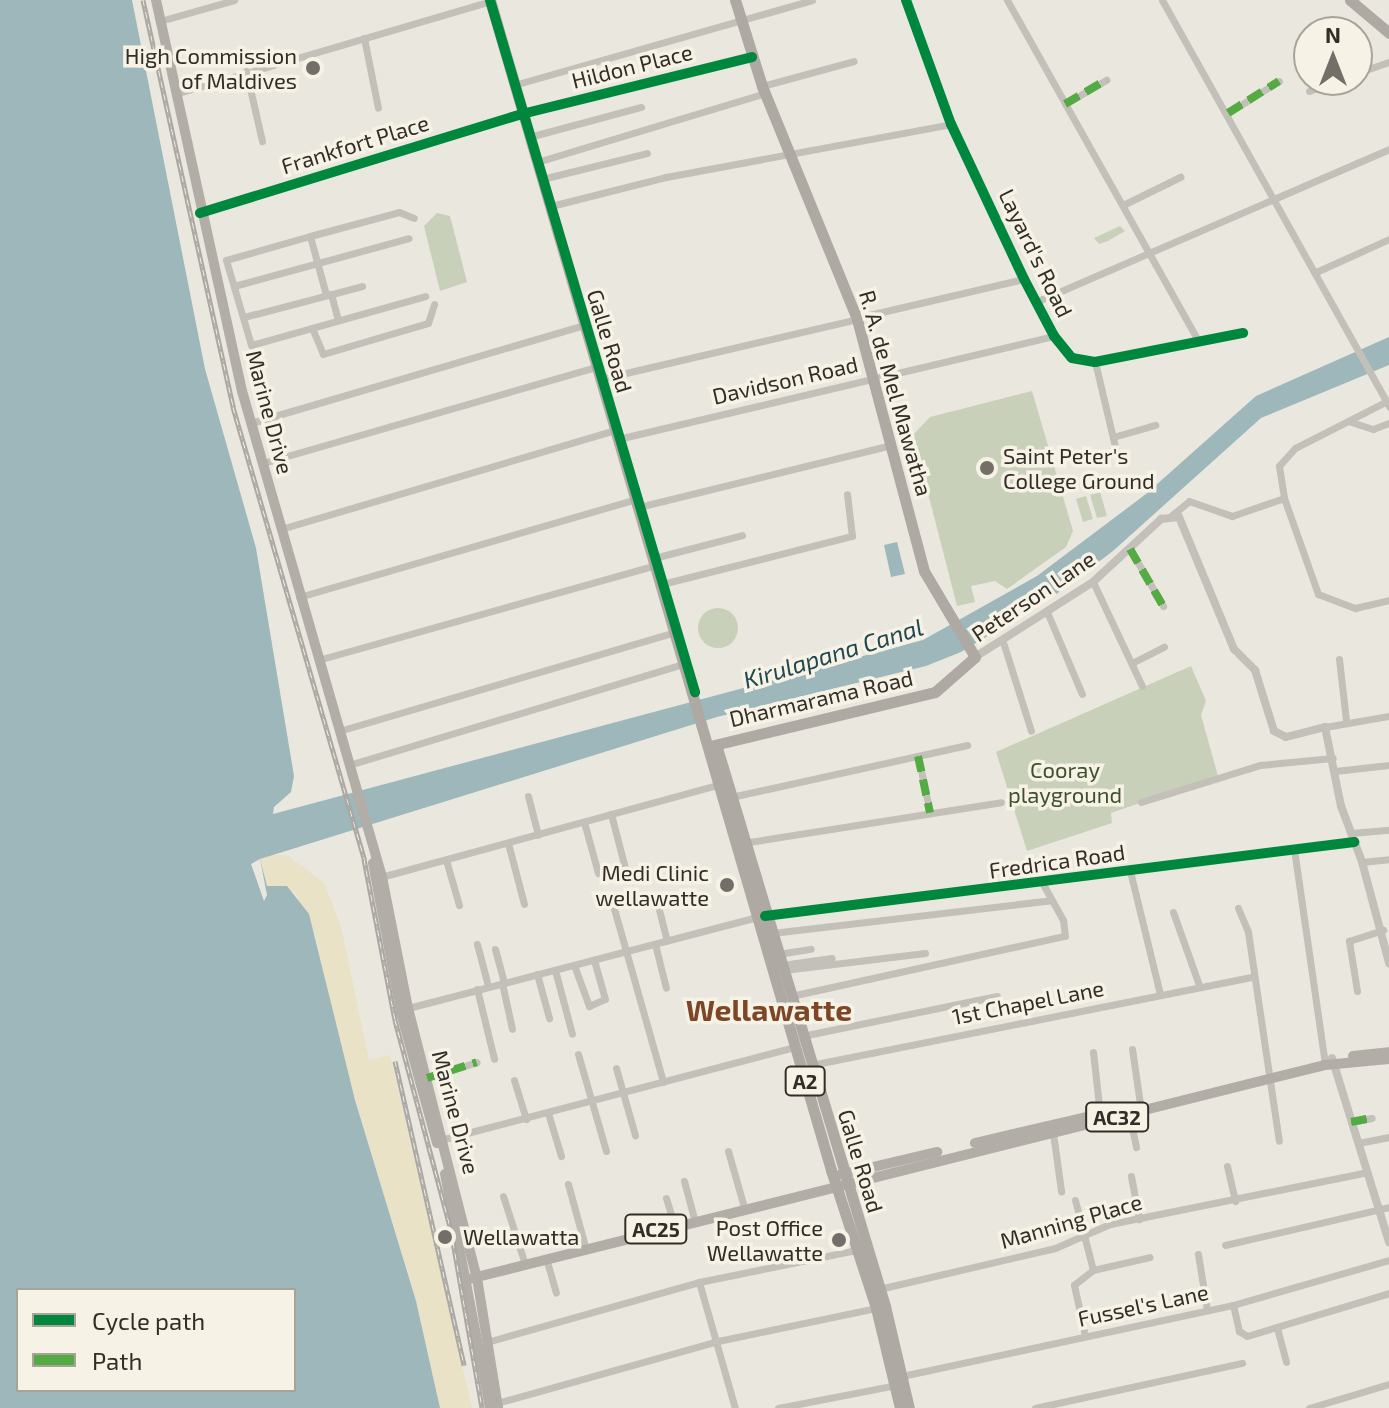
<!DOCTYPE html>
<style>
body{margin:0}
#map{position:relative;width:1389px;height:1408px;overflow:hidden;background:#eae7df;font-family:"Exo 2",sans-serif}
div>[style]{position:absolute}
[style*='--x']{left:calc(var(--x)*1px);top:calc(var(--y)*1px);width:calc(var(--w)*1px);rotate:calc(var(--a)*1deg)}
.green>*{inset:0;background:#c9d0ba}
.round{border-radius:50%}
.sand>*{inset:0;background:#e9e2c7}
.water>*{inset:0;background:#9db7ba}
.pier>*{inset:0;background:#eae7df}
.minor>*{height:7px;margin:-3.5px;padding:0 3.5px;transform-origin:3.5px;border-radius:3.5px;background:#c3bfb9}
.tertiary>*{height:8px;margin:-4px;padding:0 4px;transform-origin:4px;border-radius:4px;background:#c3bfb9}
.primary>*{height:10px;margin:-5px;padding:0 5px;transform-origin:5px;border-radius:5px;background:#b2ada7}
.trunk>*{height:11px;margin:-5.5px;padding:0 5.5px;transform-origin:5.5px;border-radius:5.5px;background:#aea9a2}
.rail>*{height:5px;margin-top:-2.5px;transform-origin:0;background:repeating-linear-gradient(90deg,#f7f2e6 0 6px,#aba7a2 0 12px);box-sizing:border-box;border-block:2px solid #aba7a2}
.quiet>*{height:8px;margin-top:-4px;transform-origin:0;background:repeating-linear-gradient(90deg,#54ab44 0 16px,transparent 0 24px)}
.cycleway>*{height:10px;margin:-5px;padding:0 5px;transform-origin:5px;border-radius:5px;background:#00873e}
.dots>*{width:22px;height:22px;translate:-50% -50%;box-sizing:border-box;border:4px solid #f7f2e6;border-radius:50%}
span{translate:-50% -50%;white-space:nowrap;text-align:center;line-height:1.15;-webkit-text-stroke:7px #f7f2e6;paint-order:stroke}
.shield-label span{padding:2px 6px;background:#f7f2e6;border:2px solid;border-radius:6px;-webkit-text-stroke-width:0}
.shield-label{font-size:20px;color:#332d27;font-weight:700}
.poi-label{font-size:22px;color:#332d27}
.right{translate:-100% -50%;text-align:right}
.left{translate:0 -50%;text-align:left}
.street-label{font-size:22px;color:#332d27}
.park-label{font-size:22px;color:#3f502d}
.water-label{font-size:24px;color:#204851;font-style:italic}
.district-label{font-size:30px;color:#7c4627;font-weight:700}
.legend{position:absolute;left:16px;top:1288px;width:280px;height:104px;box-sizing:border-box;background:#f7f2e6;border:2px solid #a9a39a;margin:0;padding:10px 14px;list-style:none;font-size:24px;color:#332d27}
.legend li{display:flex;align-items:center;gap:16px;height:40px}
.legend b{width:40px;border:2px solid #a9a39a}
.north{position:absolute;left:1293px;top:16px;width:80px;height:80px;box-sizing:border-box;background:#f7f2e6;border:2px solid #a9a39a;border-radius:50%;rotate:0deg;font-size:22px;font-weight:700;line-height:32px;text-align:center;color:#332d27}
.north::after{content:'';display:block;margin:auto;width:28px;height:36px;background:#736e67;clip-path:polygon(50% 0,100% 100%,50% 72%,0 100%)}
</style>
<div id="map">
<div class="green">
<div style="clip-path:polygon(437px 213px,450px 216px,467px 282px,440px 291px,424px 226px)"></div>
<div style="clip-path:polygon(1120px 226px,1125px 231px,1108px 241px,1099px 244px,1094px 238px)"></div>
<div style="clip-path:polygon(1032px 391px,1073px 531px,1066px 547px,1007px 589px,995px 581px,971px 586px,975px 602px,957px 606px,913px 435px,930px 417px)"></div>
<div style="clip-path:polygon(1100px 492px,1107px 516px,1097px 518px,1090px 495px)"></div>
<div style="clip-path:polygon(1086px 496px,1093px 519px,1083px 522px,1076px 499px)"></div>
<div class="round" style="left:698px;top:608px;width:40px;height:40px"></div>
<div style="clip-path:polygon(1191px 666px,1206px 701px,1201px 715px,1218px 776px,1111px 813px,1112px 823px,1027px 851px,996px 752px)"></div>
</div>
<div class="sand">
<div style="clip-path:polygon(273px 855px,287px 855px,324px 883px,341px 926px,369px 1060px,390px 1055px,472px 1408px,440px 1408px,416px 1301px,342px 1055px,315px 934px,295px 892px,267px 886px,260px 859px)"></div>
</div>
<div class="water">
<div style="clip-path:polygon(evenodd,0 0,132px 0,205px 369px,256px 548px,294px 776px,291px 792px,274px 807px,273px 814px,923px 640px,1037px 576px,1146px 494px,1256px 396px,1389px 337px,1389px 365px,1261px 418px,1113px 551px,1055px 595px,961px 652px,926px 666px,717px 717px,260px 859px,267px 886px,287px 886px,309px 914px,355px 1100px,416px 1301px,440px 1408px,0 1408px,0 0,18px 1290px,294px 1290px,294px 1390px,18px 1390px,18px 1290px)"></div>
<div style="clip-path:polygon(897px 542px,905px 574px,891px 577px,884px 545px)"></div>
</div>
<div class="pier">
<div style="clip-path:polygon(260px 859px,267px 895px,264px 901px,251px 864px)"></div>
</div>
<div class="minor">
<div style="--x:906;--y:0;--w:132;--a:70.1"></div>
<div style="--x:951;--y:124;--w:171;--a:64.8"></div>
<div style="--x:1024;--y:279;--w:64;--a:62.2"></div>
<div style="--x:1054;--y:336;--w:28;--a:51"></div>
<div style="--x:1072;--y:358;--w:23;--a:10"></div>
<div style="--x:1095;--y:362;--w:151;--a:-11.1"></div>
<div style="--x:1007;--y:0;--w:391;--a:60.7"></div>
<div style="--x:1162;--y:0;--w:466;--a:60.8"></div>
<div style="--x:160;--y:21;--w:77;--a:-15.8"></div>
<div style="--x:364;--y:38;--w:71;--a:78.7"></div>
<div style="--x:246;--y:71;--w:72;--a:77.1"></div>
<div style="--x:1357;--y:73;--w:34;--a:-19"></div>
<div style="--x:514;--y:85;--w:310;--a:-15.9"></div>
<div style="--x:762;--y:86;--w:95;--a:-15.2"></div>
<div style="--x:1309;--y:91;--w:31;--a:-21"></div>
<div style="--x:175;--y:94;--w:328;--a:-16.4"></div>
<div style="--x:1065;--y:104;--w:48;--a:-30.3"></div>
<div style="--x:1228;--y:113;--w:60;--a:-32.1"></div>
<div style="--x:529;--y:137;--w:116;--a:-15"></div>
<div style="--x:537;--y:162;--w:238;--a:-16.8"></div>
<div style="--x:542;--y:179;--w:108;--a:-13.9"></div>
<div style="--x:1123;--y:205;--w:64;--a:-26.2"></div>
<div style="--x:551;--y:206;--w:119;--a:-14.2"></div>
<div style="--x:666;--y:177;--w:290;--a:-10.5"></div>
<div style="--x:200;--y:213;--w:337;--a:-17.1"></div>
<div style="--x:522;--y:114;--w:237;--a:-13.9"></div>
<div style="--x:310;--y:236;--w:87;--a:164.1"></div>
<div style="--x:226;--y:260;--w:89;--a:73.6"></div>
<div style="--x:251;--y:345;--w:181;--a:-15.7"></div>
<div style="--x:1316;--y:272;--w:80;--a:-24.3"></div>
<div style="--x:234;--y:286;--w:181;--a:-15.3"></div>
<div style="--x:325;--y:291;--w:57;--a:-105.3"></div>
<div style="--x:310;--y:236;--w:92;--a:-15.1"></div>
<div style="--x:399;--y:212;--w:16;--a:22"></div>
<div style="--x:331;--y:294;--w:27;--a:75"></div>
<div style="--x:1038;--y:301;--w:382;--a:-23.4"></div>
<div style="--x:855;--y:313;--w:14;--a:8"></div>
<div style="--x:869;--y:315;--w:159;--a:-13.1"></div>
<div style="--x:244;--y:317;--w:122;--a:-14.7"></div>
<div style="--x:312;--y:328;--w:28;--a:67"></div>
<div style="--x:323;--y:354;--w:109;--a:-16.4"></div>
<div style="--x:428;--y:323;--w:20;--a:-72"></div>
<div style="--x:1095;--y:362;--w:91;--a:76.7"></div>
<div style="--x:600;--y:379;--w:264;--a:-13.1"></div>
<div style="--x:1387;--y:401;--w:103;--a:152.9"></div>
<div style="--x:1295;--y:448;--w:24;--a:132"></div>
<div style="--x:1279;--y:466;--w:32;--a:81"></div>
<div style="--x:1284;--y:498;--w:102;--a:70.5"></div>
<div style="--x:1318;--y:594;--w:40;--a:21"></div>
<div style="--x:1355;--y:608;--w:35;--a:-13"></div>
<div style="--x:1348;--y:421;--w:26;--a:18"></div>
<div style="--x:1373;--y:429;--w:17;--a:-21"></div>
<div style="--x:251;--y:423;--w:347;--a:-16.4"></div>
<div style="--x:1113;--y:437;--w:44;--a:-15.9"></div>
<div style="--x:618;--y:439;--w:448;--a:-13.3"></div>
<div style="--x:263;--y:463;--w:347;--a:-16.1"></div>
<div style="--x:639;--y:507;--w:260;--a:-13.8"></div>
<div style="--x:1172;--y:515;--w:22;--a:-39"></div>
<div style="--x:1189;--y:501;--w:46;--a:19.2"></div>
<div style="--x:1232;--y:516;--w:55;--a:-19.1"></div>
<div style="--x:281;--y:529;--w:349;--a:-16.5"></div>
<div style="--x:1130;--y:549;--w:66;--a:59.9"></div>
<div style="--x:654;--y:558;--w:91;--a:-14.6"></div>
<div style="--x:1093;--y:582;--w:115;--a:64.8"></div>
<div style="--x:662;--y:584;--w:196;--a:-14.2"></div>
<div style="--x:852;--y:536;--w:42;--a:-96.8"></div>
<div style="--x:299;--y:597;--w:351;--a:-16.2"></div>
<div style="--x:1047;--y:612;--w:89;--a:66.9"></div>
<div style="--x:1003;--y:642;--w:93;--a:72.5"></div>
<div style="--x:1339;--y:659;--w:61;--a:83.5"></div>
<div style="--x:318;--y:660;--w:351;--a:-15.7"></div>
<div style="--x:1132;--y:663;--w:36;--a:-27"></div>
<div style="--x:1325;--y:727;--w:65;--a:-9.8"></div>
<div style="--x:339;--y:731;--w:351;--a:-16.4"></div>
<div style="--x:918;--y:756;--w:58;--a:78.1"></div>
<div style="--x:352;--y:764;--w:347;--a:-16.8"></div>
<div style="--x:1335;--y:771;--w:54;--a:-6.3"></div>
<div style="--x:528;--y:796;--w:40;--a:75.6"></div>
<div style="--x:731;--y:797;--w:242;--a:-12.4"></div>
<div style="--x:1141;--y:802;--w:125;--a:-17.3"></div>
<div style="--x:1260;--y:765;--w:73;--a:-5.5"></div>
<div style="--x:611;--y:814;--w:56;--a:75.5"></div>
<div style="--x:584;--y:822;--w:53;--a:74.6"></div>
<div style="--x:1351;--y:833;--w:38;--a:-5"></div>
<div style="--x:508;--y:843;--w:63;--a:75.3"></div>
<div style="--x:743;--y:843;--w:261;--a:-9"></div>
<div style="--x:1294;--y:849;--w:218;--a:81.8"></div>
<div style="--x:446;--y:860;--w:47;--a:73.9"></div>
<div style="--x:1362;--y:862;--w:27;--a:-6"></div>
<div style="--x:1130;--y:871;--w:127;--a:76.3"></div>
<div style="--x:381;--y:877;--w:349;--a:-15.3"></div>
<div style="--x:656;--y:898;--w:44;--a:75.7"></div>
<div style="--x:613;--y:905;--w:184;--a:74.2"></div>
<div style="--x:1238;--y:908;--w:26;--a:67"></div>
<div style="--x:1248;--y:932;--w:211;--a:81.6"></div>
<div style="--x:1173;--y:912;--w:77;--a:70.4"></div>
<div style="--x:765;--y:916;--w:594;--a:-7.16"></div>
<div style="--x:772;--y:933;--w:281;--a:-6.7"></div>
<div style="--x:477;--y:944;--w:43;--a:75.3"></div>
<div style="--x:655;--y:944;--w:45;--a:76"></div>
<div style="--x:495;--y:949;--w:35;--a:75"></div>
<div style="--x:778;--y:954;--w:33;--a:-9"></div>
<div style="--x:574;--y:965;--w:44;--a:69.9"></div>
<div style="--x:589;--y:1006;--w:17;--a:-24"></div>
<div style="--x:605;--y:999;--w:41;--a:-105.8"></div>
<div style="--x:782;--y:965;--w:50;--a:-8"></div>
<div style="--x:555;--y:970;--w:66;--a:75.1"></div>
<div style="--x:784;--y:970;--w:142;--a:-6.9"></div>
<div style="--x:537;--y:974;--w:46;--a:74.7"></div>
<div style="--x:502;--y:983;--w:47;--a:77.7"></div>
<div style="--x:477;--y:989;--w:72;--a:76.3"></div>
<div style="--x:1357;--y:991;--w:51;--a:-99.1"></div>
<div style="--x:1349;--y:941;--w:36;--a:-18"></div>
<div style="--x:791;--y:996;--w:280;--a:-12.4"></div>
<div style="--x:1065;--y:936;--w:16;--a:-97"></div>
<div style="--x:1063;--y:920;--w:41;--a:-119.1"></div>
<div style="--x:408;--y:1008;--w:361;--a:-14.6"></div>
<div style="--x:802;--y:1036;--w:199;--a:-11.6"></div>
<div style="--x:1132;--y:1049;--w:63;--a:81.7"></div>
<div style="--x:1093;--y:1052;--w:62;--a:83.6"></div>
<div style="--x:578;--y:1054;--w:101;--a:73.9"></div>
<div style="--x:811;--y:1065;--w:449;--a:-11.3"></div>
<div style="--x:616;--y:1068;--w:70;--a:74.2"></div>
<div style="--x:427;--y:1078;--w:52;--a:-17.7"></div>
<div style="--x:514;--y:1080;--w:41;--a:72.9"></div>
<div style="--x:548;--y:1113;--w:45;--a:73.2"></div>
<div style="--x:1129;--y:1114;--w:34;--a:78"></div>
<div style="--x:1351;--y:1122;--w:21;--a:-11"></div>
<div style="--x:1053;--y:1133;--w:59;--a:82.1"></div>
<div style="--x:444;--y:1139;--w:363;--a:-14.7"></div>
<div style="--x:1358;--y:1143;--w:32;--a:-11"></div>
<div style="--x:728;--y:1151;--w:58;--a:74.1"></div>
<div style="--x:1227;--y:1166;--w:36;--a:77"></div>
<div style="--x:1131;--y:1176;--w:44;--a:79.5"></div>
<div style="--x:684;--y:1181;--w:39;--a:75"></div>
<div style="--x:568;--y:1184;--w:64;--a:74.7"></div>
<div style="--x:503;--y:1196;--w:68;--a:72.1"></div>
<div style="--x:666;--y:1198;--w:27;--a:73"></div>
<div style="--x:1075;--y:1200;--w:72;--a:75.6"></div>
<div style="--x:1093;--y:1270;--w:24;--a:142"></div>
<div style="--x:1074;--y:1285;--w:52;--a:77.8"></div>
<div style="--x:1225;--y:1245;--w:168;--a:-13"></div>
<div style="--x:1198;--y:1254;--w:57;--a:80.9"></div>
<div style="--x:546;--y:1258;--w:36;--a:74"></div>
<div style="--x:1093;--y:1270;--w:58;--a:-12.8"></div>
<div style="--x:699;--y:1282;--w:131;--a:74.1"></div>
<div style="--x:879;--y:1289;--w:181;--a:-13.1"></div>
<div style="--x:1055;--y:1248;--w:60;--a:-23.6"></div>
<div style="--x:1110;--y:1224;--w:262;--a:-11.4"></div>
<div style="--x:1233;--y:1305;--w:27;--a:77"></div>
<div style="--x:1239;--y:1331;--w:9;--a:32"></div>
<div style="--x:1247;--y:1336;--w:148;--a:-16.8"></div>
<div style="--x:1277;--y:1328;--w:35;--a:75"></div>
<div style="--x:487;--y:1342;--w:220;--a:-15.8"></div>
<div style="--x:699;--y:1282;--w:160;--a:-11.5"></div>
<div style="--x:902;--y:1376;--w:339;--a:-12.1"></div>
<div style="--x:1233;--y:1305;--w:162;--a:-16.1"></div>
<div style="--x:497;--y:1403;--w:230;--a:-15.7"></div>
<div style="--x:718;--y:1341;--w:161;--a:-11.8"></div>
<div style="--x:778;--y:1408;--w:120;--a:-11"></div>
<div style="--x:1035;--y:1408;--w:212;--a:-12.3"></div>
<div style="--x:1309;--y:1408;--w:84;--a:-16.7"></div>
</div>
<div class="tertiary">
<div style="--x:975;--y:657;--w:140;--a:-32.4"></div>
<div style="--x:1093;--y:582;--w:93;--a:-42.8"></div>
<div style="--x:1161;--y:519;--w:18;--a:-6"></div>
<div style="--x:1179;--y:517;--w:143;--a:67.4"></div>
<div style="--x:1234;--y:649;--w:30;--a:45"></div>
<div style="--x:1255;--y:670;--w:64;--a:72.7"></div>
<div style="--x:1274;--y:731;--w:13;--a:27"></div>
<div style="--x:1286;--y:737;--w:40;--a:-14.4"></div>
<div style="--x:1325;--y:727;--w:81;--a:78.6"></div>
<div style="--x:1341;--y:806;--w:60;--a:69.4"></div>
<div style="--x:1362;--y:862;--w:105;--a:75"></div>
<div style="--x:1332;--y:1058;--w:193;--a:72.8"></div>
</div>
<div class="primary">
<div style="--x:156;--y:0;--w:400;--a:77.6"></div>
<div style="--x:242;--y:391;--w:506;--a:73.93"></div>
<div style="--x:382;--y:877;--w:134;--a:78.8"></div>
<div style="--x:408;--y:1008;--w:279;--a:75.7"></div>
<div style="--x:477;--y:1278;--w:132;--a:80.8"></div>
<div style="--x:373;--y:863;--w:153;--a:79.4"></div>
<div style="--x:401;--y:1013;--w:135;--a:74.5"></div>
<div style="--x:1353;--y:1056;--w:36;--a:-6"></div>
<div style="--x:975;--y:1143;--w:141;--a:-13.1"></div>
<div style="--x:445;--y:1174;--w:238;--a:79.1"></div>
<div style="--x:839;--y:1175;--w:101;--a:-13.2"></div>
<div style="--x:469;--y:1279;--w:882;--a:-14.04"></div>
<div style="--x:1325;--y:1065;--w:64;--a:-5.4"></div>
</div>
<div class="trunk">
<div style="--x:490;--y:0;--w:1219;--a:73.75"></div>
<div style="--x:831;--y:1170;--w:145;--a:71.9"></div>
<div style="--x:876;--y:1308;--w:103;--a:76.5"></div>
<div style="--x:1350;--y:0;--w:51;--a:40.2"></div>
<div style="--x:710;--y:746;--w:231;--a:-13.5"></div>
<div style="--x:935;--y:692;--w:53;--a:-41.2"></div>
<div style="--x:975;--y:657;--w:100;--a:-120.7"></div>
<div style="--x:924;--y:571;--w:261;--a:-104.9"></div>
<div style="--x:857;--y:319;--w:252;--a:-112.2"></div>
<div style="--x:762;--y:86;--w:90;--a:-107.4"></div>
<div style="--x:710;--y:746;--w:9;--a:32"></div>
<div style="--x:718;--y:751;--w:580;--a:73.25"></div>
<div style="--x:885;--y:1306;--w:105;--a:76.8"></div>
</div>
<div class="rail">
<div style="--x:143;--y:0;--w:417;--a:77.5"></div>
<div style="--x:233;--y:407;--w:471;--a:73.8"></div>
<div style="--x:364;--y:859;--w:164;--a:79.1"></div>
<div style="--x:395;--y:1020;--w:217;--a:75.1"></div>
<div style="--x:451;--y:1230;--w:181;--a:80.1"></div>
<div style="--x:395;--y:1061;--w:312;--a:77.2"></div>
</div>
<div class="quiet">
<div style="--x:1065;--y:104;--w:48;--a:-30.3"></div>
<div style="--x:1228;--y:113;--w:60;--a:-32.1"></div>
<div style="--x:1130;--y:549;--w:66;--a:59.9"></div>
<div style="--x:918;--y:756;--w:58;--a:78.1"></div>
<div style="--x:427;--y:1078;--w:52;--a:-17.7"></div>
<div style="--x:1351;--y:1122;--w:21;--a:-11"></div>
</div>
<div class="cycleway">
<div style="--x:490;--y:0;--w:722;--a:73.5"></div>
<div style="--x:906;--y:0;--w:132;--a:70.1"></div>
<div style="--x:951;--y:124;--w:171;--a:64.8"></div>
<div style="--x:1024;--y:279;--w:64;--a:62.2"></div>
<div style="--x:1054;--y:336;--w:28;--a:51"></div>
<div style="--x:1072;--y:358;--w:23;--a:10"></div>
<div style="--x:1095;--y:362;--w:151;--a:-11.1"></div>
<div style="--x:200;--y:213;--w:337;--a:-17.1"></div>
<div style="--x:522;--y:114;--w:237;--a:-13.9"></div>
<div style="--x:765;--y:916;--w:594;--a:-7.16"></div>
</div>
<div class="dots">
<div style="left:313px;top:68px;background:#736e67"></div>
<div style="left:987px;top:468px;background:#736e67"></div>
<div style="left:727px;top:885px;background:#736e67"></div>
<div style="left:445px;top:1237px;background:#736e67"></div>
<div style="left:839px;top:1240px;background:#736e67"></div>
</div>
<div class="shield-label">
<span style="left:805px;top:1081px">A2</span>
<span style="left:1117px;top:1117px">AC32</span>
<span style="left:656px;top:1229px">AC25</span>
</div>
<div class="poi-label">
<span class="right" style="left:297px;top:68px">High Commission<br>of Maldives</span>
<span class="left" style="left:1003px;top:468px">Saint Peter's<br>College Ground</span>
<span class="right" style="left:709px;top:885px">Medi Clinic<br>wellawatte</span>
<span class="right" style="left:823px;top:1240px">Post Office<br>Wellawatte</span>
<span class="left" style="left:463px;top:1237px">Wellawatta</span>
</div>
<div class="street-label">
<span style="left:632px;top:66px;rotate:-14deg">Hildon Place</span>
<span style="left:355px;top:144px;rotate:-17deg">Frankfort Place</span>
<span style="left:1036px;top:253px;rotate:64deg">Layard's Road</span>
<span style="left:610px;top:341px;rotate:73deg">Galle Road</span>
<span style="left:785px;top:380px;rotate:-13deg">Davidson Road</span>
<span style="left:896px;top:393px;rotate:74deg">R. A. de Mel Mawatha</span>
<span style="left:270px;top:412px;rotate:75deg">Marine Drive</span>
<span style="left:1033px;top:596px;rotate:-34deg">Peterson Lane</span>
<span style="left:821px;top:698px;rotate:-13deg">Dharmarama Road</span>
<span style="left:1057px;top:861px;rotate:-8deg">Fredrica Road</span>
<span style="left:1028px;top:1002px;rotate:-11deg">1st Chapel Lane</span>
<span style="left:456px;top:1112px;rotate:75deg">Marine Drive</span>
<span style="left:861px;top:1161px;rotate:73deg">Galle Road</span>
<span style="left:1071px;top:1221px;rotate:-16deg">Manning Place</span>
<span style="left:1143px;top:1305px;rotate:-12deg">Fussel's Lane</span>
</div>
<div class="park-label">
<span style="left:1065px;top:782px">Cooray<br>playground</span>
</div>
<div class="water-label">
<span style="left:833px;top:653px;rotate:-17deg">Kirulapana Canal</span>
</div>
<div class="district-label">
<span style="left:769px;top:1009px">Wellawatte</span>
</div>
<ul class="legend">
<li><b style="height:10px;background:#00873e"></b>Cycle path</li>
<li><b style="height:10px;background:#54ab44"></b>Path</li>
</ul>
<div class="north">N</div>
</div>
